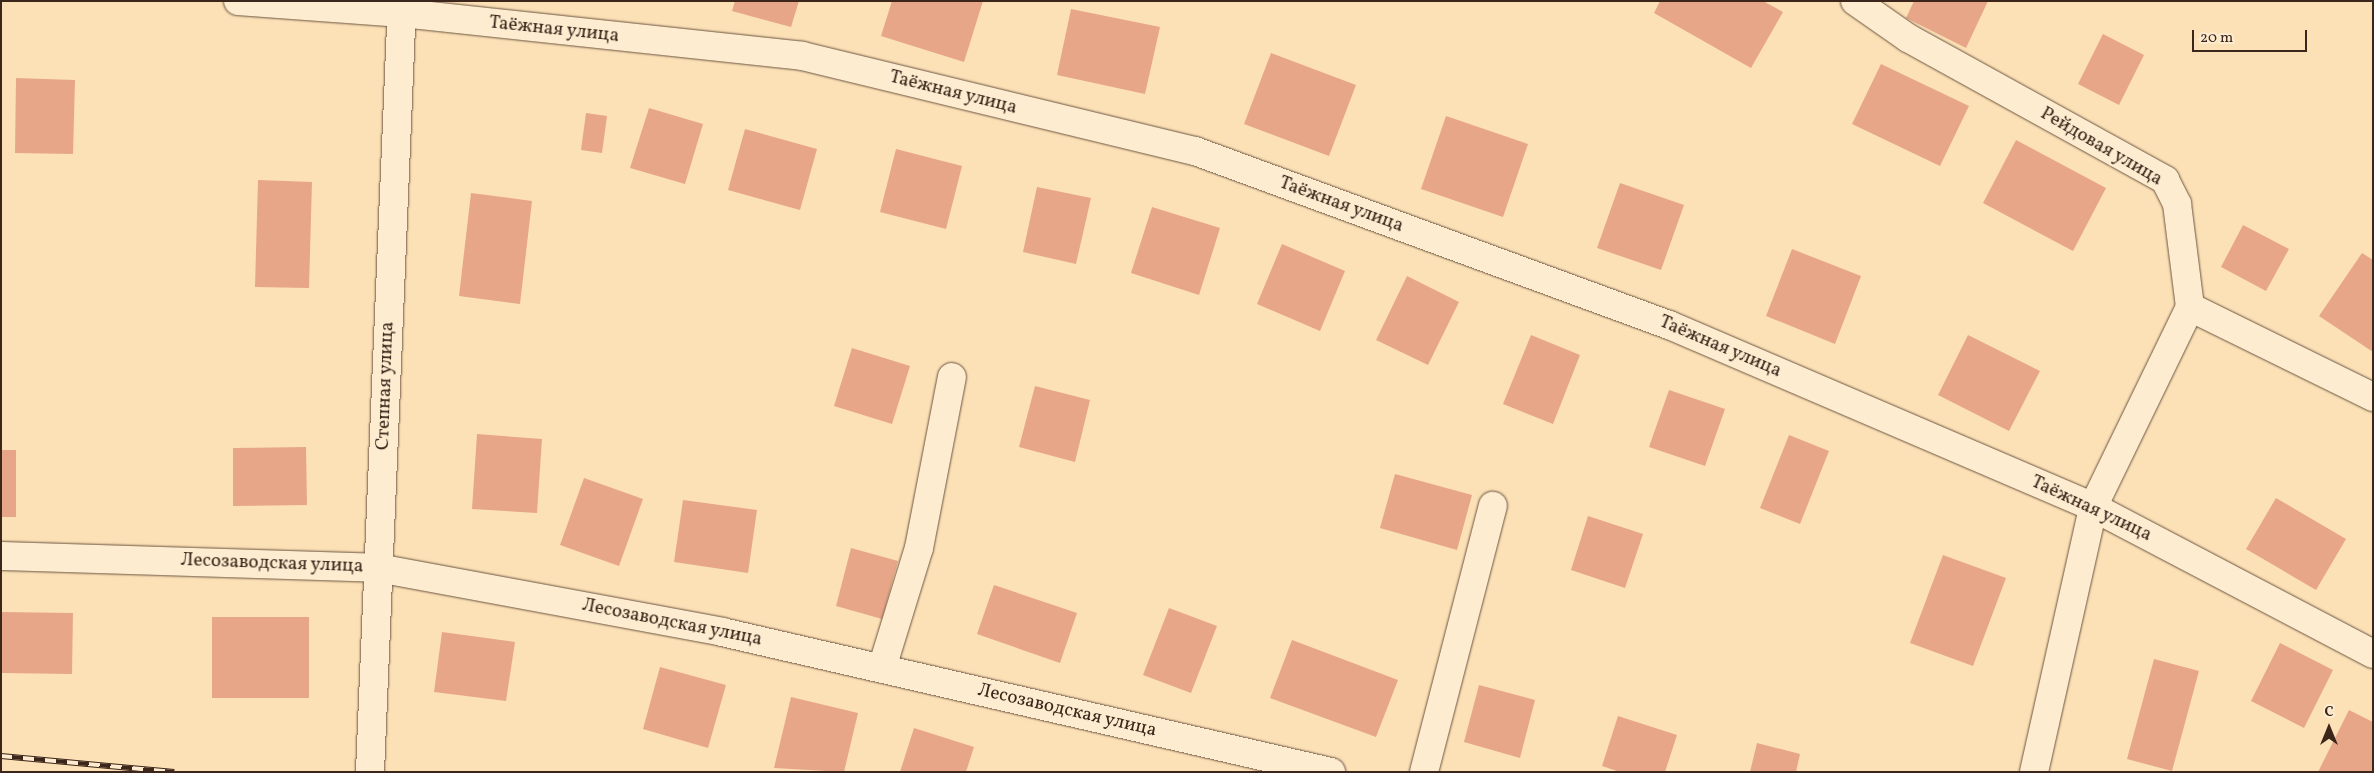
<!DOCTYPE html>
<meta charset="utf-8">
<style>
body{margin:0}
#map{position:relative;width:2374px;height:773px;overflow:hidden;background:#fce1b6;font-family:Vollkorn,serif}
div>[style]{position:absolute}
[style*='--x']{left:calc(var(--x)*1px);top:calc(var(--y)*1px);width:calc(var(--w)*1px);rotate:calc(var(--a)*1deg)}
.building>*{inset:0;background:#e8a688}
.roads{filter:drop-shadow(0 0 1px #6c5542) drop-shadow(0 0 1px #6c5542)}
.street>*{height:28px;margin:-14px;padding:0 14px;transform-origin:14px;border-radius:14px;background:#fdecd0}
.rail>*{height:5.5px;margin-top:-2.75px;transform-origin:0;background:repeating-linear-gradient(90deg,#fdecd0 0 11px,#3c261b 0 22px);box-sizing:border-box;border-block:1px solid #3c261b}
span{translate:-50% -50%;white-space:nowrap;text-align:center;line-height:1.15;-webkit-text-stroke:4.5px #fdecd0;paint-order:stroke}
.street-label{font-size:19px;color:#3c261b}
.frame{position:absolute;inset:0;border:2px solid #3c261b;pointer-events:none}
.north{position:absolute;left:2304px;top:703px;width:50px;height:50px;-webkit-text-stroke:4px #fdecd0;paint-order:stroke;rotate:0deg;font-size:14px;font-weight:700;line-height:20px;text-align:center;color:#3c261b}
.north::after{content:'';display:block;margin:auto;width:18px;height:22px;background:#3c261b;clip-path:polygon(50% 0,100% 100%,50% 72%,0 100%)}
.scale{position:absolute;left:2192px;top:30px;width:115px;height:22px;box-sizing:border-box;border:2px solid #3c261b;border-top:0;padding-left:6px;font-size:15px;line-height:18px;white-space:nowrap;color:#3c261b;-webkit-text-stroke:4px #fdecd0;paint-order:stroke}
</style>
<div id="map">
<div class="building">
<div style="clip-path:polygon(735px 1px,799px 1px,791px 27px,732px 11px)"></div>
<div style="clip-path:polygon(892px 1px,983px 1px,964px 62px,881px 36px)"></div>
<div style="clip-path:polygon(1660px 1px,1763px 1px,1783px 12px,1751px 68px,1654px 13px)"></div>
<div style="clip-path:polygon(1914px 1px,1988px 1px,1966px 48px,1906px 18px)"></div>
<div style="clip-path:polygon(1071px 9px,1160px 27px,1145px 94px,1057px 75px)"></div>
<div style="clip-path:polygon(2103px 34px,2144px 55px,2119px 105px,2078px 84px)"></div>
<div style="clip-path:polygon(1271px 53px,1356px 85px,1329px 156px,1244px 124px)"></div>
<div style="clip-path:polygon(1881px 64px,1969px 106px,1940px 166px,1852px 124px)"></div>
<div style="clip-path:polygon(16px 78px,75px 80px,73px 154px,15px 153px)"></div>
<div style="clip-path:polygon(649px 108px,703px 124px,685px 184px,630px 168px)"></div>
<div style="clip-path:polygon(586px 113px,607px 116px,602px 153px,581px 150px)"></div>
<div style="clip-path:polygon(1446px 116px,1528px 144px,1503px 217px,1421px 189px)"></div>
<div style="clip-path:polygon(745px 129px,817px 149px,800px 210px,728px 190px)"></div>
<div style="clip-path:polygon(2016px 140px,2106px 188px,2073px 251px,1983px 203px)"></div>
<div style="clip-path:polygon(896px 149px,962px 166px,946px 229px,880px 212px)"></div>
<div style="clip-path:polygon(258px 180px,312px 182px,309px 288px,255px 287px)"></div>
<div style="clip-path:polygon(1620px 183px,1684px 205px,1661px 270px,1597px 248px)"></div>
<div style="clip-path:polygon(1037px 187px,1091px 198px,1076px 264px,1023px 252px)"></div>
<div style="clip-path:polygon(471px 193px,532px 201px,520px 304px,459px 296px)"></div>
<div style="clip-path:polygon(1152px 207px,1220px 228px,1199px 295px,1131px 273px)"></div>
<div style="clip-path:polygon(2243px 225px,2289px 249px,2266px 291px,2221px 267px)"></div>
<div style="clip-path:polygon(1282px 244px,1345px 271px,1320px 331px,1257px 304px)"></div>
<div style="clip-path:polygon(1792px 249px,1861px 276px,1835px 344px,1766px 316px)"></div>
<div style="clip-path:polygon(2362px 253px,2373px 260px,2373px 352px,2319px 316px)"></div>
<div style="clip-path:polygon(1407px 276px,1459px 302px,1428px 365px,1376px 340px)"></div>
<div style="clip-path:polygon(1531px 335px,1580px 355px,1553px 424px,1503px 404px)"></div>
<div style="clip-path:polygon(1968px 335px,2040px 371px,2009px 431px,1938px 395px)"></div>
<div style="clip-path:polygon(852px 348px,910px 366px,892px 424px,834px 406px)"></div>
<div style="clip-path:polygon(1035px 386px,1090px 400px,1075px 462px,1019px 447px)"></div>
<div style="clip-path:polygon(1669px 390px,1725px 409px,1705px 466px,1649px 447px)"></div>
<div style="clip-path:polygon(477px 434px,542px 439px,537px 513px,472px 509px)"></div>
<div style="clip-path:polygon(1789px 435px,1829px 451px,1800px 524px,1760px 508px)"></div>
<div style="clip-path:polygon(306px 447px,307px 505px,233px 506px,233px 448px)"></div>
<div style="clip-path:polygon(1px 450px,16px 450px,16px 517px,1px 517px)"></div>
<div style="clip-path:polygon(1395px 474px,1472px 495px,1457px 550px,1380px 528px)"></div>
<div style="clip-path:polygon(584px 478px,643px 499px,619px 566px,560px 545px)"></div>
<div style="clip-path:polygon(2276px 498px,2346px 539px,2316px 590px,2246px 549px)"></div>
<div style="clip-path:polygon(683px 500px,757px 510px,748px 573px,674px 562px)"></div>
<div style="clip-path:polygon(1588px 516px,1643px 534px,1625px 588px,1571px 570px)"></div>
<div style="clip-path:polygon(851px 548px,898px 561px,882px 619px,836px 606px)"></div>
<div style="clip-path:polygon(1943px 555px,2006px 578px,1973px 666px,1910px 643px)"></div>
<div style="clip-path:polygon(994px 585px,1077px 613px,1060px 663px,977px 634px)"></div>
<div style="clip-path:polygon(1169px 608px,1217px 626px,1191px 693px,1143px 675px)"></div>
<div style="clip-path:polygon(1px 612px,73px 613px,72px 674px,1px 673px)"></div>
<div style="clip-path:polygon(212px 617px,309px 617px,309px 698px,212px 698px)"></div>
<div style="clip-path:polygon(442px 632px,515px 642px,506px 701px,434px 692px)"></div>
<div style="clip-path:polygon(1292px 640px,1398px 680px,1376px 737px,1270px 698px)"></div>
<div style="clip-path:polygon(2280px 643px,2333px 670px,2304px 728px,2251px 701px)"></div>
<div style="clip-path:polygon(2154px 659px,2199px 671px,2172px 771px,2127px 759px)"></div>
<div style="clip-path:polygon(660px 667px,726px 685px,708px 748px,643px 729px)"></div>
<div style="clip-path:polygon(1479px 685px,1535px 700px,1520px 758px,1464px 742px)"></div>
<div style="clip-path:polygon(791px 697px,858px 713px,844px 772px,774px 768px)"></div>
<div style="clip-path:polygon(2349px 710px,2373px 722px,2373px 772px,2318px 772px)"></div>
<div style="clip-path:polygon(1618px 716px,1677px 735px,1665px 772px,1620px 772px,1602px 766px)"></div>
<div style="clip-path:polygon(914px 728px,974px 747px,966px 772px,900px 772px)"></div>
<div style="clip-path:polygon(1757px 743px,1800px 754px,1796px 772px,1750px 772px)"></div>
</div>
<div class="roads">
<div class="street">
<div style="--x:238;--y:1;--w:164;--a:4.2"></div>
<div style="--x:402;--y:13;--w:402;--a:6.1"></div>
<div style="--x:802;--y:56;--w:404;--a:13.6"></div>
<div style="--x:1195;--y:151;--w:505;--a:20.16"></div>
<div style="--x:1669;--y:325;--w:461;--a:23.2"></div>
<div style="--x:2093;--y:507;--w:316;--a:27.7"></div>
<div style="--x:1855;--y:1;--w:65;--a:34.9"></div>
<div style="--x:1908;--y:38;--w:294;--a:28.9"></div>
<div style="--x:2165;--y:180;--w:27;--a:63"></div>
<div style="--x:2177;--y:204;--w:104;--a:82.8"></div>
<div style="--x:2190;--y:307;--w:204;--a:26.2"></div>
<div style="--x:1;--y:556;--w:377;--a:1.8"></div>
<div style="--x:378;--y:568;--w:350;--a:10.5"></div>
<div style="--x:722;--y:632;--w:625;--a:12.95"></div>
<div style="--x:882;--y:668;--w:126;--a:-72.9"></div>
<div style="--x:919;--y:548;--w:174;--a:-79.1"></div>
<div style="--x:370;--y:772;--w:772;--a:-87.62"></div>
<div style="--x:1424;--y:772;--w:275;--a:-75.5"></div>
<div style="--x:2034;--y:772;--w:271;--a:-77.4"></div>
<div style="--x:2093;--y:507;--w:222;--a:-64.1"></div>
</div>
</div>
<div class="rail">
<div style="--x:1;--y:756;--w:174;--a:5.3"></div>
</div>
<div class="street-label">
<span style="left:554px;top:30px;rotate:6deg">Таёжная улица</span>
<span style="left:953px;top:93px;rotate:14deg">Таёжная улица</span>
<span style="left:2101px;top:147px;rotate:30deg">Рейдовая улица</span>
<span style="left:1341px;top:205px;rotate:20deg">Таёжная улица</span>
<span style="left:1720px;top:347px;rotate:23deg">Таёжная улица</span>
<span style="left:386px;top:386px;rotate:-88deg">Степная улица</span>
<span style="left:2091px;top:509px;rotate:25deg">Таёжная улица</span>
<span style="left:272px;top:564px;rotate:2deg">Лесозаводская улица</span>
<span style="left:672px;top:623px;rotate:11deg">Лесозаводская улица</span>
<span style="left:1067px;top:711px;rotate:13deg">Лесозаводская улица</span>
</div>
<div class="frame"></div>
<div class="north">С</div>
<div class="scale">20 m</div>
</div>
